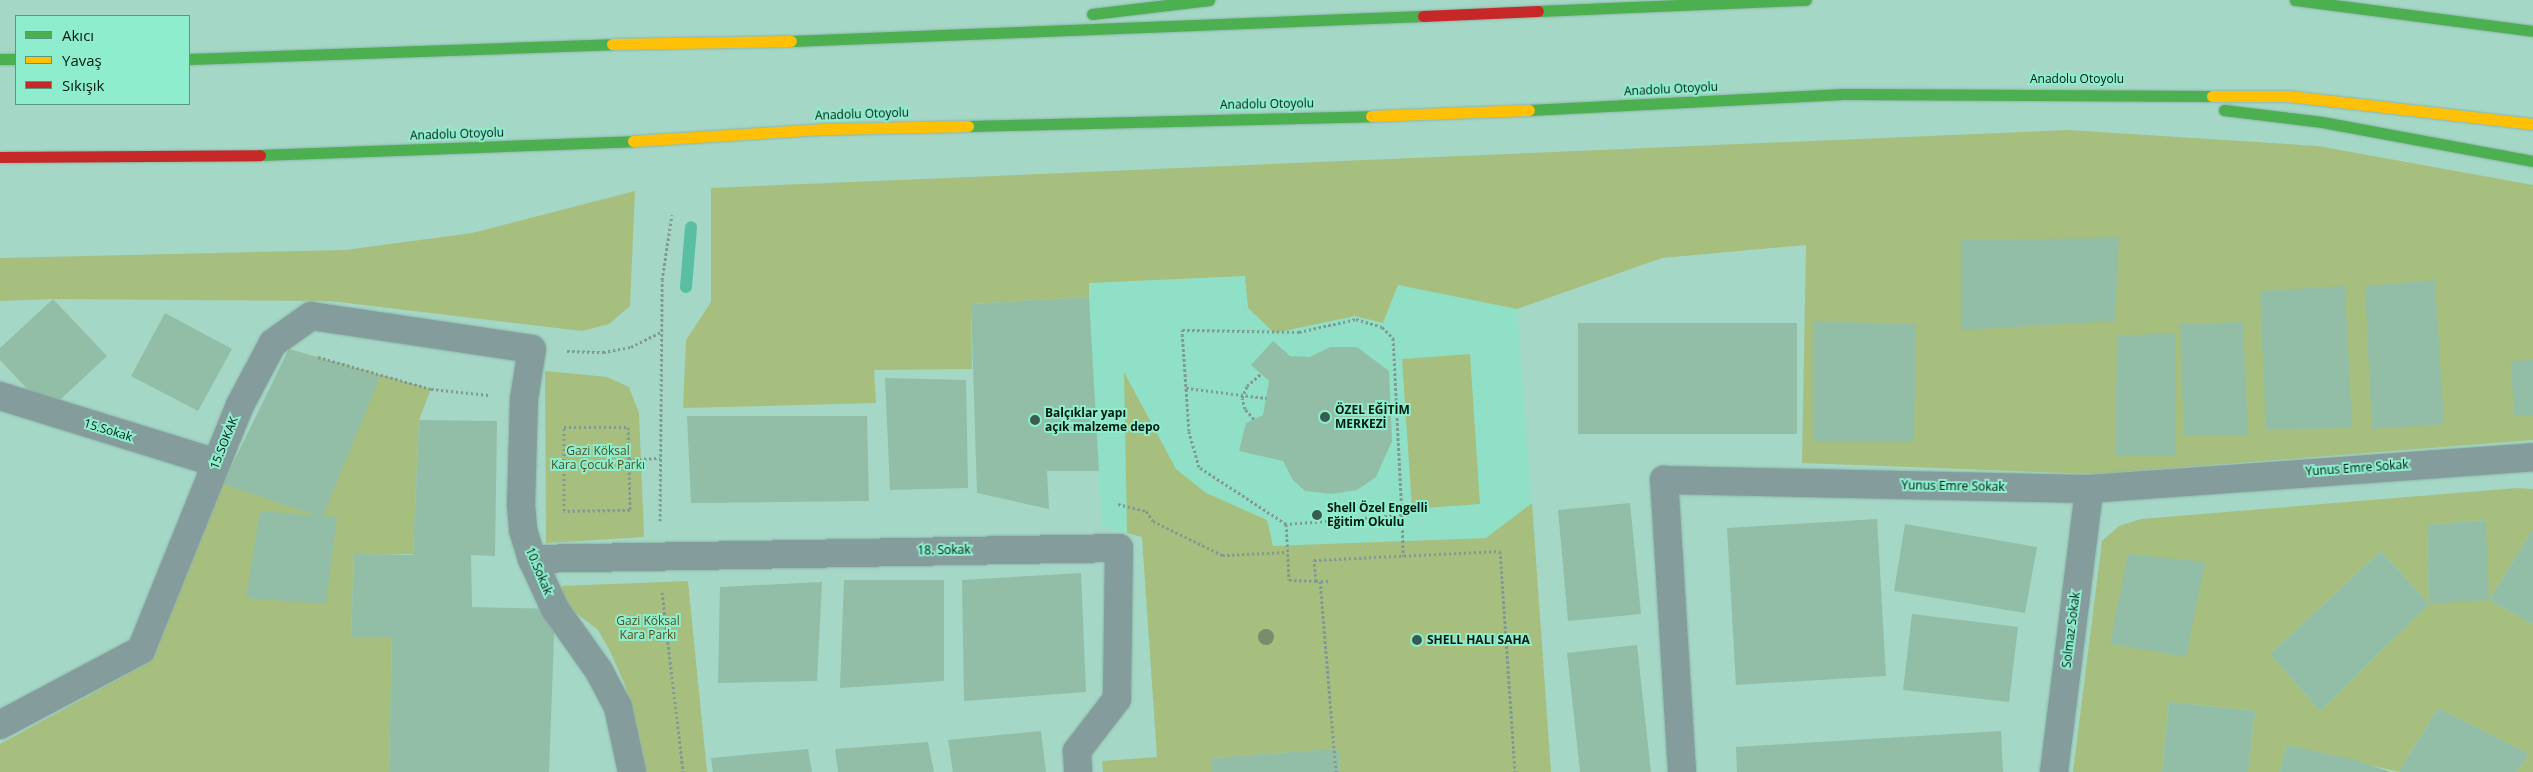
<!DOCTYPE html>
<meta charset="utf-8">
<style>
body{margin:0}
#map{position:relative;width:2533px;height:772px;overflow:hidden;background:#a4d7c6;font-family:"Open Sans",sans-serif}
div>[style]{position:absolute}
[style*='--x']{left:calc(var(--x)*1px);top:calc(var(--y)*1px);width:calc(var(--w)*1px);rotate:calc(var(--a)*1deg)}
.built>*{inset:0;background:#8fe0c6}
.green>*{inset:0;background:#a7bf7e}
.stream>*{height:12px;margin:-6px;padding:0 6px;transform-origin:6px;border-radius:6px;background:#5abea2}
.building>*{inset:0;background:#92bea7}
.path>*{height:3px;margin-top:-1.5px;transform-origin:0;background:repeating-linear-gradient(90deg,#809b96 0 2.5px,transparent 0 5px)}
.roads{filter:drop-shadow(0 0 1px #8eb5a8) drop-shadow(0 0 1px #8eb5a8)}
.street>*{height:28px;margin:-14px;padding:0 14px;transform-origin:14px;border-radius:14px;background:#859c9c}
.fast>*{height:11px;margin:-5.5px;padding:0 5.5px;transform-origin:5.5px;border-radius:5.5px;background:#4caf50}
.slow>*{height:11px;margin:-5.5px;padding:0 5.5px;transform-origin:5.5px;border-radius:5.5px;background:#ffc107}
.jam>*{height:11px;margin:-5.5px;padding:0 5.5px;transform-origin:5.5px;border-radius:5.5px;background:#c62828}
.trees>*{width:16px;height:16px;margin:-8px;border-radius:50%;background:#768e6b}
.dots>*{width:14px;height:14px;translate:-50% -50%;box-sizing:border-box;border:2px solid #8eedcd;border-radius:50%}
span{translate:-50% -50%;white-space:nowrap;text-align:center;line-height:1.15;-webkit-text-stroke:4px #8eedcd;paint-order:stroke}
.street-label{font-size:12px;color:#001a12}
.poi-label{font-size:12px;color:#001a12;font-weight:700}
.left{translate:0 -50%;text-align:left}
.park-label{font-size:12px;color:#515221}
.legend{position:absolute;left:15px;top:15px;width:175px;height:90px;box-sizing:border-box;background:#8eedcd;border:1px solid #559982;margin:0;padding:6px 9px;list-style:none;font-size:15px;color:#001a12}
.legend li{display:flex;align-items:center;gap:10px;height:25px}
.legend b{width:25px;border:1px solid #559982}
</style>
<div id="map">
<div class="built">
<div style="clip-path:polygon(1334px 271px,1517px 309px,1551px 772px,1103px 772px,1102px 761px,1157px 757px,1142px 537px,1102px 526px,1088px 283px)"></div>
</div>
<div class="green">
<div style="clip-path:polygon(2068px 130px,2318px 146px,2533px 185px,2533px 440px,2095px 474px,1802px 463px,1806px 245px,1662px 258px,1517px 309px,1398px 285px,1383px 323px,1355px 316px,1274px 333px,1248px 308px,1245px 276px,1089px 283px,1089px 297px,971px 304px,972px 369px,874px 370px,876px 403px,683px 408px,686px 340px,711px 302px,711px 188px)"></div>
<div style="clip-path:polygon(635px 191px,630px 306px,609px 324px,582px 331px,330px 301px,53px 299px,0 301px,0 258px,345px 250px,472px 233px)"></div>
<div style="clip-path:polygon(289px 349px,431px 389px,419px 420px,413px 554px,354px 555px,351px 638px,392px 638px,389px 772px,0 772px,0 744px,150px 662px,218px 494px)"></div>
<div style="clip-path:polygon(1470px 354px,1480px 504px,1412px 509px,1402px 359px)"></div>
<div style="clip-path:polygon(545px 371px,607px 377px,629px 387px,639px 413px,644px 537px,546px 543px)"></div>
<div style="clip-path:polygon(1124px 372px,1176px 469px,1206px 493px,1267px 520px,1273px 546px,1486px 538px,1532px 503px,1551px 772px,1340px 772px,1338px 749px,1211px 758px,1211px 772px,1103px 772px,1102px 761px,1157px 757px,1142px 537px,1127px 533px)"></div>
<div style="clip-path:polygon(evenodd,2517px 488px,2533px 489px,2533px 529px,2489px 600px,2533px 624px,2533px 772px,2517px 772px,2529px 754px,2438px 708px,2399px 772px,2286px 745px,2280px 772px,2248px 772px,2255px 711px,2169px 702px,2162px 772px,2073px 772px,2102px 541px,2119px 526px,2141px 519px,2517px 488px,2486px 520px,2429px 604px,2427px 525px,2486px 520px,2517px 488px,2381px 551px,2429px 604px,2320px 711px,2270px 654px,2381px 551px)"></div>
<div style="clip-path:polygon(688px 581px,707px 772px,646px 772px,625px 685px,610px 651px,598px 630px,568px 607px,562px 597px,562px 586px)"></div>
</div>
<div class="stream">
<div style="--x:686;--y:287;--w:60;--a:-85.2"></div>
</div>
<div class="building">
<div style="clip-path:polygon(2119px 238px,2115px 321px,1961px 330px,1961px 240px)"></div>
<div style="clip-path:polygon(2435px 280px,2444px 424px,2372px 429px,2365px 286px)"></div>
<div style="clip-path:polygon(2345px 286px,2352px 428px,2266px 430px,2260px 291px)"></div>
<div style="clip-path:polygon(1089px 297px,1099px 471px,1047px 471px,1049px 509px,977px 493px,971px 304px)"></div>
<div style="clip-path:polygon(53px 299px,107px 356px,48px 411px,0 360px,0 348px)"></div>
<div style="clip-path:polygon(165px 313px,232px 349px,198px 411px,131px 376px)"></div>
<div style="clip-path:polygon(1813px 321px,1916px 324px,1914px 442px,1813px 442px)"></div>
<div style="clip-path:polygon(2243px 322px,2248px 436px,2184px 436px,2180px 324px)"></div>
<div style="clip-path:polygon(1578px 323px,1797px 323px,1797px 434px,1578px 434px)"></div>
<div style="clip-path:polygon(2175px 333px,2175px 455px,2115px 456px,2117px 336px)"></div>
<div style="clip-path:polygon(1273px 341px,1290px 356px,1310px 357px,1330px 347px,1357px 347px,1389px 371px,1392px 441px,1376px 477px,1357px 490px,1332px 494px,1305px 491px,1293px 480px,1283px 461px,1239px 451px,1246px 423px,1263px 415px,1269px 381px,1251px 365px)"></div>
<div style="clip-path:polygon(289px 349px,380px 377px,323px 516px,337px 517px,326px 604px,246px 598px,260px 511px,318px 516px,223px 484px)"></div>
<div style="clip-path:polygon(2533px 360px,2533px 415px,2514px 415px,2511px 361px)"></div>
<div style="clip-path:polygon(885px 378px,966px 380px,968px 488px,890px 490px)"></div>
<div style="clip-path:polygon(687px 416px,867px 416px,869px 501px,691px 503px)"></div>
<div style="clip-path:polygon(419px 420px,497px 421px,495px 556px,471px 555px,472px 607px,555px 609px,549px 772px,389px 772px,392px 638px,351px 638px,354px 554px,413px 555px)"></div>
<div style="clip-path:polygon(1630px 503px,1641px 614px,1568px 621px,1558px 510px)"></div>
<div style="clip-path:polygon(1877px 519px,1886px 676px,1736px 685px,1727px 528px)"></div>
<div style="clip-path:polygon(2486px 520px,2489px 600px,2429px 604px,2320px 711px,2270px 654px,2381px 551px,2429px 604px,2427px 525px)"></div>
<div style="clip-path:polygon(1905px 524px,2037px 547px,2025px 613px,1894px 591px)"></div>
<div style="clip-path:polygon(2533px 529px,2533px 624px,2489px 600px)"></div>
<div style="clip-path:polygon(2128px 554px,2205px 562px,2186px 657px,2110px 644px)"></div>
<div style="clip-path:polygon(1081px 573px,1086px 692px,964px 701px,962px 580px)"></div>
<div style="clip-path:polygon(844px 580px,944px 580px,944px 681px,840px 688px)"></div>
<div style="clip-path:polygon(822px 582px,817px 681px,718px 683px,720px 587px)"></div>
<div style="clip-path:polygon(1912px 614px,2018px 627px,2009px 702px,1903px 690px)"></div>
<div style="clip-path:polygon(1637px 645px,1651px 772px,1580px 772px,1567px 653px)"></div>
<div style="clip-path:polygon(2169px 702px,2255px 711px,2248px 772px,2162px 772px)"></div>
<div style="clip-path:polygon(2438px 708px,2529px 754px,2517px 772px,2399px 772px)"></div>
<div style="clip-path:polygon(1041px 731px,1046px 772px,953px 772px,948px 740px)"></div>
<div style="clip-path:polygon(2001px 731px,2003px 772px,1737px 772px,1736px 747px)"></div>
<div style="clip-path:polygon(928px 742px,934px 772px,838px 772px,835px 749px)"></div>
<div style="clip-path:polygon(2286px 745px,2355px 760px,2391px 772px,2280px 772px)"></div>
<div style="clip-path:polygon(808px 749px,812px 772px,713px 772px,711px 758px)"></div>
<div style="clip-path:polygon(1334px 749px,1338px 749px,1340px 772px,1211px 772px,1211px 758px)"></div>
</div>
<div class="path">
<div style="--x:1356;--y:319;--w:27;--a:17"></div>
<div style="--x:1382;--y:327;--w:16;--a:45"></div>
<div style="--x:1393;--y:338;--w:177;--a:87.1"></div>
<div style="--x:1402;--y:515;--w:116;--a:175.6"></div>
<div style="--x:1286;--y:524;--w:104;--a:-146.8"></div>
<div style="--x:1199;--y:467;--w:37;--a:-106"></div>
<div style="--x:1189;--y:431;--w:101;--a:-94"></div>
<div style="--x:1182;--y:330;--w:117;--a:1"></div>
<div style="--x:1299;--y:332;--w:58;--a:-12.8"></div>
<div style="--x:567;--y:351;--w:36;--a:2"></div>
<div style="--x:603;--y:352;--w:28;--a:-10"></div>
<div style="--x:631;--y:347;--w:34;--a:-27"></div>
<div style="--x:318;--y:357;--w:117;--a:15.8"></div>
<div style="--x:431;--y:389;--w:58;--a:5.9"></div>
<div style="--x:1186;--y:388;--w:81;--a:7.1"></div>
<div style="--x:1254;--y:419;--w:13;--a:-132"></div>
<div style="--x:1245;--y:409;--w:11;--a:-105"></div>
<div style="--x:1242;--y:398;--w:13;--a:-67"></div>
<div style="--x:1247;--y:386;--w:18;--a:-41"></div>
<div style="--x:564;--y:427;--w:64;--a:0"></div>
<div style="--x:628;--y:427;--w:83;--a:88.6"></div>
<div style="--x:630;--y:510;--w:66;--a:179.1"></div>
<div style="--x:564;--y:511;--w:84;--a:-90"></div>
<div style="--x:629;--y:459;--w:31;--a:-2"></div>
<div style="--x:1118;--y:504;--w:29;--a:14"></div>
<div style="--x:1146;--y:511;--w:12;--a:55"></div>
<div style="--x:1153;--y:521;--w:77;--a:26.2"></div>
<div style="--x:1222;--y:555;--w:65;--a:-2.6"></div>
<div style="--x:1402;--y:515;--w:41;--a:88.6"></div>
<div style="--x:660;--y:521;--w:241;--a:-89.5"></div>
<div style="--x:662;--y:280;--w:66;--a:-81.3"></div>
<div style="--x:1286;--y:524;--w:56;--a:86.9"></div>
<div style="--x:1289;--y:580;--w:27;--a:2"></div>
<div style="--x:1320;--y:581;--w:192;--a:85.2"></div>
<div style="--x:1328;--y:581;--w:12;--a:180"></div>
<div style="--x:1316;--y:581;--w:21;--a:-95"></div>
<div style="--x:1314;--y:560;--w:186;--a:-2.8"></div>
<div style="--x:1500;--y:551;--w:222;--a:86.1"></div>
<div style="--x:662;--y:592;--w:181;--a:83.3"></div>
</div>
<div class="roads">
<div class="street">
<div style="--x:0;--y:396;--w:226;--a:17.2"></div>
<div style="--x:532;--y:559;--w:587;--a:-1.07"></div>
<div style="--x:1119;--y:548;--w:151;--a:90.8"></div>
<div style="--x:1117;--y:699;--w:66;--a:127.6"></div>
<div style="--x:1077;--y:751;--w:21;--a:87"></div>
<div style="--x:0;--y:725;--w:160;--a:-28"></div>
<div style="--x:141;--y:650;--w:264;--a:-68"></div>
<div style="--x:240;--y:405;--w:70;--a:-62"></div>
<div style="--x:273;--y:343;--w:47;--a:-35.4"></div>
<div style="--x:311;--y:316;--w:223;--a:8.5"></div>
<div style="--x:532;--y:349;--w:51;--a:99.1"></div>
<div style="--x:524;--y:399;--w:106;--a:91.6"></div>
<div style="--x:521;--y:505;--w:25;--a:85"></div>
<div style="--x:523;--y:530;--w:30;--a:73"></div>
<div style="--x:532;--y:559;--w:55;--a:65.3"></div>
<div style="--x:555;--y:609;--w:76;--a:54.6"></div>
<div style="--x:599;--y:671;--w:41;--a:62.2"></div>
<div style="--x:618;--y:707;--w:66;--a:77.8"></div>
<div style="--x:1682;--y:772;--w:293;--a:-93.5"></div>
<div style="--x:1664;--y:480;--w:425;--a:1.2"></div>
<div style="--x:2089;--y:489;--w:445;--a:-4.1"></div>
<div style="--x:2054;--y:772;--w:285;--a:-82.9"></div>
</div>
<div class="fast">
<div style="--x:2295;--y:0;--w:240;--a:7.4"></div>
<div style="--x:1538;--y:11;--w:268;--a:-2.4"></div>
<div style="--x:1092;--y:14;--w:118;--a:-6.8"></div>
<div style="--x:791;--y:41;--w:632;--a:-2.27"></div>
<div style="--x:0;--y:59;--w:16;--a:0"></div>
<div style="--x:189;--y:59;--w:423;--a:-2"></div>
<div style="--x:1529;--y:110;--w:315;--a:-2.9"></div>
<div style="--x:1844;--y:94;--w:368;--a:0.3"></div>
<div style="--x:2224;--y:110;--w:99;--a:7"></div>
<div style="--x:2322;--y:122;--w:215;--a:10.5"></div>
<div style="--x:968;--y:126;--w:403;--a:-1.4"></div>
<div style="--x:260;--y:155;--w:373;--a:-2.1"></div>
</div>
<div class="slow">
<div style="--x:612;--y:44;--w:179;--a:-1"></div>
<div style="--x:2212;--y:96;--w:76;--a:0"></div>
<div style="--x:2288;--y:96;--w:247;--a:6.5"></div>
<div style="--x:1371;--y:116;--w:158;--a:-2.2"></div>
<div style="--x:633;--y:141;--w:193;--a:-3.6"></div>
<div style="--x:826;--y:129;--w:142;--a:-1.2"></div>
</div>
<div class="jam">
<div style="--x:1423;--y:16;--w:115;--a:-2.5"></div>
<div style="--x:0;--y:157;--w:260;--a:-0.4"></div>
</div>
</div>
<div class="trees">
<div style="left:1266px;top:637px"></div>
</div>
<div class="dots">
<div style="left:1325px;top:417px;background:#395c51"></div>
<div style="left:1035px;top:420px;background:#395c51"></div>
<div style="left:1317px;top:515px;background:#395c51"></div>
<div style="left:1417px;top:640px;background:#395c51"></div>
</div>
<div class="street-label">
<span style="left:2077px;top:79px">Anadolu Otoyolu</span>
<span style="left:1671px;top:89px;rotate:-3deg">Anadolu Otoyolu</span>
<span style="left:1267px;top:104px;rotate:-1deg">Anadolu Otoyolu</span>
<span style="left:862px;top:114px;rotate:-2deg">Anadolu Otoyolu</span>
<span style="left:457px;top:134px;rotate:-2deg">Anadolu Otoyolu</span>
<span style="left:108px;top:430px;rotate:17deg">15.Sokak</span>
<span style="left:224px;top:443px;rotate:-68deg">15.SOKAK</span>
<span style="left:2357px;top:468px;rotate:-4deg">Yunus Emre Sokak</span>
<span style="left:1953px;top:486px;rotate:1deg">Yunus Emre Sokak</span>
<span style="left:944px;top:550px;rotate:-1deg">18. Sokak</span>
<span style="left:539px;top:571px;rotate:67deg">10.Sokak</span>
<span style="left:2071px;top:630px;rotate:-83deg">Solmaz Sokak</span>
</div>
<div class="poi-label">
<span class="left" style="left:1335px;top:417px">ÖZEL EĞİTİM<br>MERKEZİ</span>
<span class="left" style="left:1045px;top:420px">Balçıklar yapı<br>açık malzeme depo</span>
<span class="left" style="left:1327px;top:515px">Shell Özel Engelli<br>Eğitim Okulu</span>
<span class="left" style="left:1427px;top:640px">SHELL HALI SAHA</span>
</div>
<div class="park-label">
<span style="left:598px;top:458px">Gazi Köksal<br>Kara Çocuk Parkı</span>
<span style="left:648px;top:628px">Gazi Köksal<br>Kara Parkı</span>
</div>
<ul class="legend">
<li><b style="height:6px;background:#4caf50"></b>Akıcı</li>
<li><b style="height:6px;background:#ffc107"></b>Yavaş</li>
<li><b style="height:6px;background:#c62828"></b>Sıkışık</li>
</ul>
</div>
